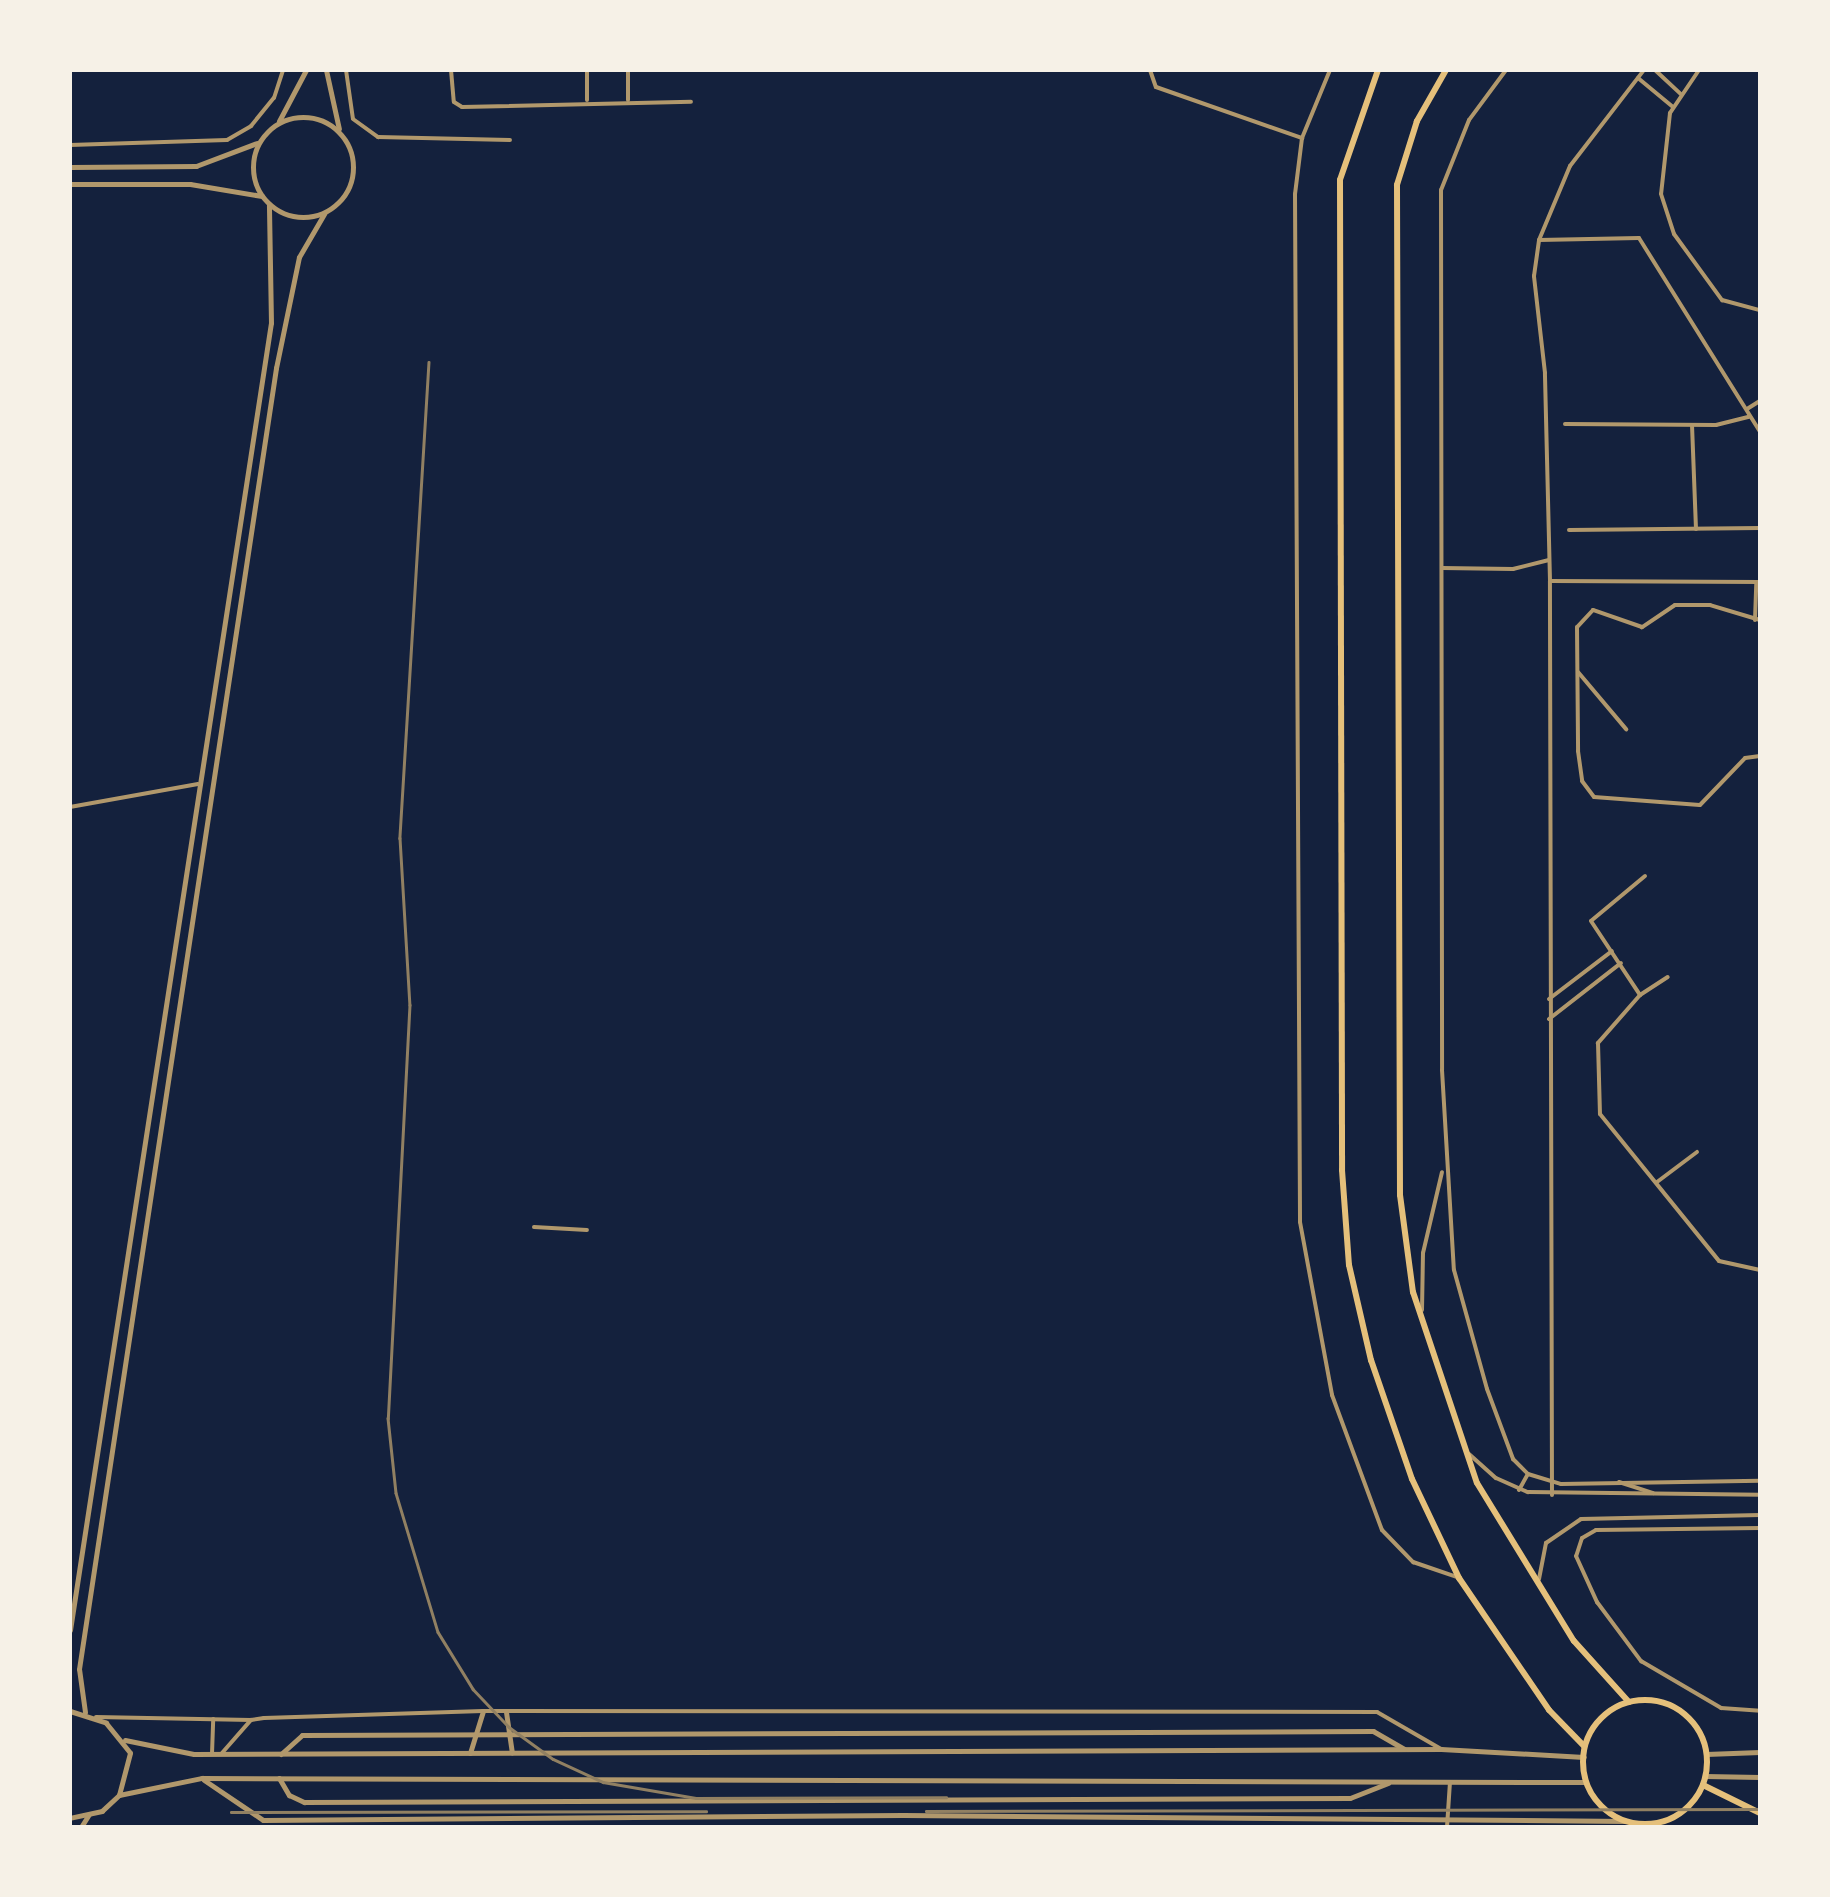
<!DOCTYPE html>
<style>
body{margin:0}
#map{position:relative;width:1830px;height:1897px;overflow:hidden;background:#14213d;font-family:"IBM Plex Sans",sans-serif}
div>[style]{position:absolute}
[style*='--x']{left:calc(var(--x)*1px);top:calc(var(--y)*1px);width:calc(var(--w)*1px);rotate:calc(var(--a)*1deg)}
.minor>*{height:4px;margin:-2px;padding:0 2px;transform-origin:2px;border-radius:2px;background:#b1986c}
.tertiary>*{height:5px;margin:-2.5px;padding:0 2.5px;transform-origin:2.5px;border-radius:2.5px;background:#b1986c}
.tertiary>.ring{margin:-2.5px;padding:0;box-sizing:content-box;background:none;border:5px solid #b1986c;border-radius:50%}
.secondary>*{height:6px;margin:-3px;padding:0 3px;transform-origin:3px;border-radius:3px;background:#e5c07b}
.secondary>.ring{margin:-3px;padding:0;box-sizing:content-box;background:none;border:6px solid #e5c07b;border-radius:50%}
.rail>*{height:2.5px;margin:-1.25px;padding:0 1.25px;transform-origin:1.25px;border-radius:1.25px;background:#918062}
span{translate:-50% -50%;white-space:nowrap;text-align:center;line-height:1.15;-webkit-text-stroke:9px #f6f1e7;paint-order:stroke}
.frame{position:absolute;inset:0;border:72px solid #f6f1e7;pointer-events:none}
</style>
<div id="map">
<div class="minor">
<div style="--x:346;--y:70;--w:49;--a:81.9"></div>
<div style="--x:353;--y:119;--w:31;--a:36"></div>
<div style="--x:378;--y:137;--w:132;--a:1.3"></div>
<div style="--x:451;--y:70;--w:32;--a:85"></div>
<div style="--x:454;--y:102;--w:9;--a:32"></div>
<div style="--x:462;--y:107;--w:229;--a:-1.3"></div>
<div style="--x:1150;--y:70;--w:18;--a:71"></div>
<div style="--x:1156;--y:87;--w:155;--a:19.3"></div>
<div style="--x:1330;--y:70;--w:74;--a:112.4"></div>
<div style="--x:1302;--y:138;--w:56;--a:97.1"></div>
<div style="--x:1295;--y:194;--w:1028;--a:89.72"></div>
<div style="--x:1300;--y:1222;--w:176;--a:79.5"></div>
<div style="--x:1332;--y:1395;--w:144;--a:69.7"></div>
<div style="--x:1382;--y:1530;--w:45;--a:45.9"></div>
<div style="--x:1413;--y:1562;--w:46;--a:18.8"></div>
<div style="--x:1506;--y:70;--w:62;--a:126.5"></div>
<div style="--x:1469;--y:120;--w:75;--a:111.8"></div>
<div style="--x:1441;--y:190;--w:880;--a:89.93"></div>
<div style="--x:1442;--y:1070;--w:200;--a:86.6"></div>
<div style="--x:1454;--y:1270;--w:123;--a:74.5"></div>
<div style="--x:1487;--y:1389;--w:75;--a:69.6"></div>
<div style="--x:1513;--y:1459;--w:21;--a:45"></div>
<div style="--x:1528;--y:1474;--w:34;--a:17"></div>
<div style="--x:1561;--y:1484;--w:199;--a:-0.9"></div>
<div style="--x:1655;--y:70;--w:35;--a:43"></div>
<div style="--x:1699;--y:70;--w:52;--a:124"></div>
<div style="--x:1670;--y:113;--w:81;--a:96.3"></div>
<div style="--x:1661;--y:194;--w:42;--a:72"></div>
<div style="--x:1674;--y:234;--w:82;--a:54"></div>
<div style="--x:1722;--y:300;--w:39;--a:15"></div>
<div style="--x:1638;--y:78;--w:45;--a:39.6"></div>
<div style="--x:587;--y:100;--w:30;--a:-90"></div>
<div style="--x:628;--y:100;--w:30;--a:-90"></div>
<div style="--x:70;--y:145;--w:157;--a:-1.8"></div>
<div style="--x:227;--y:140;--w:28;--a:-30"></div>
<div style="--x:251;--y:126;--w:36;--a:-51"></div>
<div style="--x:274;--y:98;--w:29;--a:-72"></div>
<div style="--x:1539;--y:240;--w:100;--a:-1.1"></div>
<div style="--x:1639;--y:238;--w:229;--a:58"></div>
<div style="--x:1747;--y:409;--w:15;--a:-32"></div>
<div style="--x:1565;--y:424;--w:151;--a:0.4"></div>
<div style="--x:1716;--y:425;--w:34;--a:-14"></div>
<div style="--x:1692;--y:425;--w:104;--a:87.8"></div>
<div style="--x:1569;--y:530;--w:191;--a:-0.6"></div>
<div style="--x:1442;--y:568;--w:71;--a:0.8"></div>
<div style="--x:1513;--y:569;--w:37;--a:-14"></div>
<div style="--x:1550;--y:581;--w:210;--a:0.3"></div>
<div style="--x:1755;--y:620;--w:38;--a:-88"></div>
<div style="--x:1760;--y:620;--w:52;--a:-163.3"></div>
<div style="--x:1710;--y:605;--w:35;--a:180"></div>
<div style="--x:1675;--y:605;--w:40;--a:146"></div>
<div style="--x:1642;--y:627;--w:52;--a:-160.9"></div>
<div style="--x:1593;--y:610;--w:23;--a:133"></div>
<div style="--x:1577;--y:627;--w:124;--a:89.5"></div>
<div style="--x:1578;--y:751;--w:30;--a:82"></div>
<div style="--x:1582;--y:781;--w:20;--a:53"></div>
<div style="--x:1594;--y:797;--w:106;--a:4.3"></div>
<div style="--x:1700;--y:805;--w:65;--a:-46.2"></div>
<div style="--x:1745;--y:758;--w:15;--a:-8"></div>
<div style="--x:1578;--y:672;--w:75;--a:49.9"></div>
<div style="--x:70;--y:807;--w:130;--a:-10.2"></div>
<div style="--x:1645;--y:876;--w:70;--a:140.2"></div>
<div style="--x:1591;--y:921;--w:89;--a:56.5"></div>
<div style="--x:1640;--y:995;--w:64;--a:131.2"></div>
<div style="--x:1598;--y:1043;--w:71;--a:88.4"></div>
<div style="--x:1600;--y:1114;--w:189;--a:51"></div>
<div style="--x:1719;--y:1261;--w:42;--a:12.4"></div>
<div style="--x:1640;--y:995;--w:33;--a:-33"></div>
<div style="--x:1549;--y:999;--w:79;--a:-37.3"></div>
<div style="--x:1549;--y:1019;--w:91;--a:-37.9"></div>
<div style="--x:1657;--y:1182;--w:50;--a:-36.9"></div>
<div style="--x:534;--y:1227;--w:53;--a:3.2"></div>
<div style="--x:1422;--y:1310;--w:57;--a:-89"></div>
<div style="--x:1423;--y:1253;--w:83;--a:-76.8"></div>
<div style="--x:1469;--y:1454;--w:36;--a:42"></div>
<div style="--x:1496;--y:1478;--w:35;--a:24"></div>
<div style="--x:1528;--y:1492;--w:232;--a:0.7"></div>
<div style="--x:1619;--y:1482;--w:36;--a:18"></div>
<div style="--x:1519;--y:1490;--w:18;--a:-61"></div>
<div style="--x:1552;--y:1495;--w:914;--a:-90.13"></div>
<div style="--x:1550;--y:581;--w:208;--a:-91.4"></div>
<div style="--x:1545;--y:373;--w:98;--a:-96.5"></div>
<div style="--x:1534;--y:276;--w:36;--a:-82"></div>
<div style="--x:1539;--y:240;--w:80;--a:-67.3"></div>
<div style="--x:1570;--y:166;--w:121;--a:-52.4"></div>
<div style="--x:1760;--y:1528;--w:164;--a:179.3"></div>
<div style="--x:1596;--y:1530;--w:16;--a:150"></div>
<div style="--x:1582;--y:1538;--w:19;--a:108"></div>
<div style="--x:1576;--y:1556;--w:51;--a:65.5"></div>
<div style="--x:1597;--y:1602;--w:74;--a:53.3"></div>
<div style="--x:1641;--y:1661;--w:93;--a:30.4"></div>
<div style="--x:1721;--y:1708;--w:39;--a:4"></div>
<div style="--x:1539;--y:1579;--w:37;--a:-79"></div>
<div style="--x:1546;--y:1543;--w:42;--a:-34.4"></div>
<div style="--x:1581;--y:1519;--w:179;--a:-1.3"></div>
<div style="--x:96;--y:1717;--w:155;--a:1.1"></div>
<div style="--x:222;--y:1753;--w:44;--a:-48.7"></div>
<div style="--x:251;--y:1720;--w:13;--a:-9"></div>
<div style="--x:264;--y:1718;--w:219;--a:-1.8"></div>
<div style="--x:483;--y:1711;--w:894;--a:0.06"></div>
<div style="--x:1377;--y:1712;--w:74;--a:30"></div>
<div style="--x:212;--y:1754;--w:35;--a:-88"></div>
<div style="--x:1447;--y:1827;--w:45;--a:-86.2"></div>
</div>
<div class="tertiary">
<div style="--x:326;--y:70;--w:60;--a:77.6"></div>
<div class="ring" style="left:253px;top:117px;width:95px;height:95px"></div>
<div style="--x:279;--y:121;--w:58;--a:-62.1"></div>
<div style="--x:70;--y:167;--w:126;--a:-0.5"></div>
<div style="--x:196;--y:166;--w:65;--a:-20.7"></div>
<div style="--x:70;--y:184;--w:120;--a:0"></div>
<div style="--x:190;--y:184;--w:73;--a:9.5"></div>
<div style="--x:70;--y:1630;--w:1322;--a:-81.26"></div>
<div style="--x:271;--y:323;--w:118;--a:-91"></div>
<div style="--x:70;--y:1711;--w:38;--a:18"></div>
<div style="--x:106;--y:1723;--w:38;--a:51"></div>
<div style="--x:130;--y:1753;--w:43;--a:104.7"></div>
<div style="--x:119;--y:1795;--w:23;--a:137"></div>
<div style="--x:102;--y:1811;--w:33;--a:168"></div>
<div style="--x:85;--y:1712;--w:43;--a:-97.9"></div>
<div style="--x:79;--y:1669;--w:1316;--a:-81.39"></div>
<div style="--x:276;--y:368;--w:113;--a:-78.3"></div>
<div style="--x:299;--y:257;--w:50;--a:-59.8"></div>
<div style="--x:506;--y:1712;--w:41;--a:81.7"></div>
<div style="--x:125;--y:1740;--w:70;--a:11.5"></div>
<div style="--x:194;--y:1754;--w:1247;--a:-0.23"></div>
<div style="--x:1441;--y:1749;--w:143;--a:3.2"></div>
<div style="--x:470;--y:1753;--w:44;--a:-72.8"></div>
<div style="--x:281;--y:1754;--w:28;--a:-42"></div>
<div style="--x:302;--y:1735;--w:1071;--a:-0.21"></div>
<div style="--x:1373;--y:1731;--w:36;--a:30"></div>
<div style="--x:1706;--y:1754;--w:54;--a:-2.1"></div>
<div style="--x:1705;--y:1776;--w:55;--a:1"></div>
<div style="--x:279;--y:1778;--w:20;--a:60"></div>
<div style="--x:289;--y:1795;--w:17;--a:25"></div>
<div style="--x:304;--y:1802;--w:1046;--a:-0.22"></div>
<div style="--x:1350;--y:1798;--w:41;--a:-21.5"></div>
<div style="--x:204;--y:1780;--w:71;--a:34.1"></div>
<div style="--x:263;--y:1820;--w:640;--a:-0.45"></div>
<div style="--x:903;--y:1815;--w:724;--a:0.47"></div>
<div style="--x:119;--y:1795;--w:85;--a:-11.6"></div>
<div style="--x:202;--y:1778;--w:1384;--a:0.17"></div>
<div style="--x:81;--y:1827;--w:15;--a:-58"></div>
</div>
<div class="secondary">
<div style="--x:1378;--y:70;--w:116;--a:109.1"></div>
<div style="--x:1340;--y:180;--w:990;--a:89.88"></div>
<div style="--x:1342;--y:1170;--w:95;--a:85.8"></div>
<div style="--x:1349;--y:1265;--w:98;--a:77"></div>
<div style="--x:1371;--y:1360;--w:126;--a:71"></div>
<div style="--x:1412;--y:1479;--w:110;--a:64.6"></div>
<div style="--x:1459;--y:1578;--w:160;--a:55.7"></div>
<div style="--x:1549;--y:1710;--w:50;--a:45.8"></div>
<div style="--x:1446;--y:70;--w:59;--a:119.6"></div>
<div style="--x:1417;--y:121;--w:67;--a:107.4"></div>
<div style="--x:1397;--y:185;--w:1010;--a:89.83"></div>
<div style="--x:1400;--y:1195;--w:98;--a:82.4"></div>
<div style="--x:1413;--y:1292;--w:201;--a:71.5"></div>
<div style="--x:1477;--y:1483;--w:185;--a:58.5"></div>
<div style="--x:1574;--y:1641;--w:82;--a:48"></div>
<div class="ring" style="left:1583px;top:1700px;width:118px;height:118px"></div>
<div style="--x:1703;--y:1785;--w:64;--a:26.2"></div>
</div>
<div class="rail">
<div style="--x:429;--y:362;--w:477;--a:93.5"></div>
<div style="--x:400;--y:838;--w:167;--a:86.6"></div>
<div style="--x:410;--y:1005;--w:414;--a:93"></div>
<div style="--x:388;--y:1418;--w:75;--a:83.9"></div>
<div style="--x:396;--y:1493;--w:145;--a:73.2"></div>
<div style="--x:438;--y:1632;--w:67;--a:58.4"></div>
<div style="--x:473;--y:1689;--w:52;--a:46.5"></div>
<div style="--x:509;--y:1727;--w:54;--a:36"></div>
<div style="--x:553;--y:1759;--w:55;--a:24.7"></div>
<div style="--x:603;--y:1782;--w:94;--a:9.8"></div>
<div style="--x:696;--y:1798;--w:250;--a:-0.2"></div>
<div style="--x:926;--y:1811;--w:834;--a:-0.14"></div>
<div style="--x:231;--y:1812;--w:475;--a:-0.1"></div>
</div>
<div class="frame"></div>
</div>
